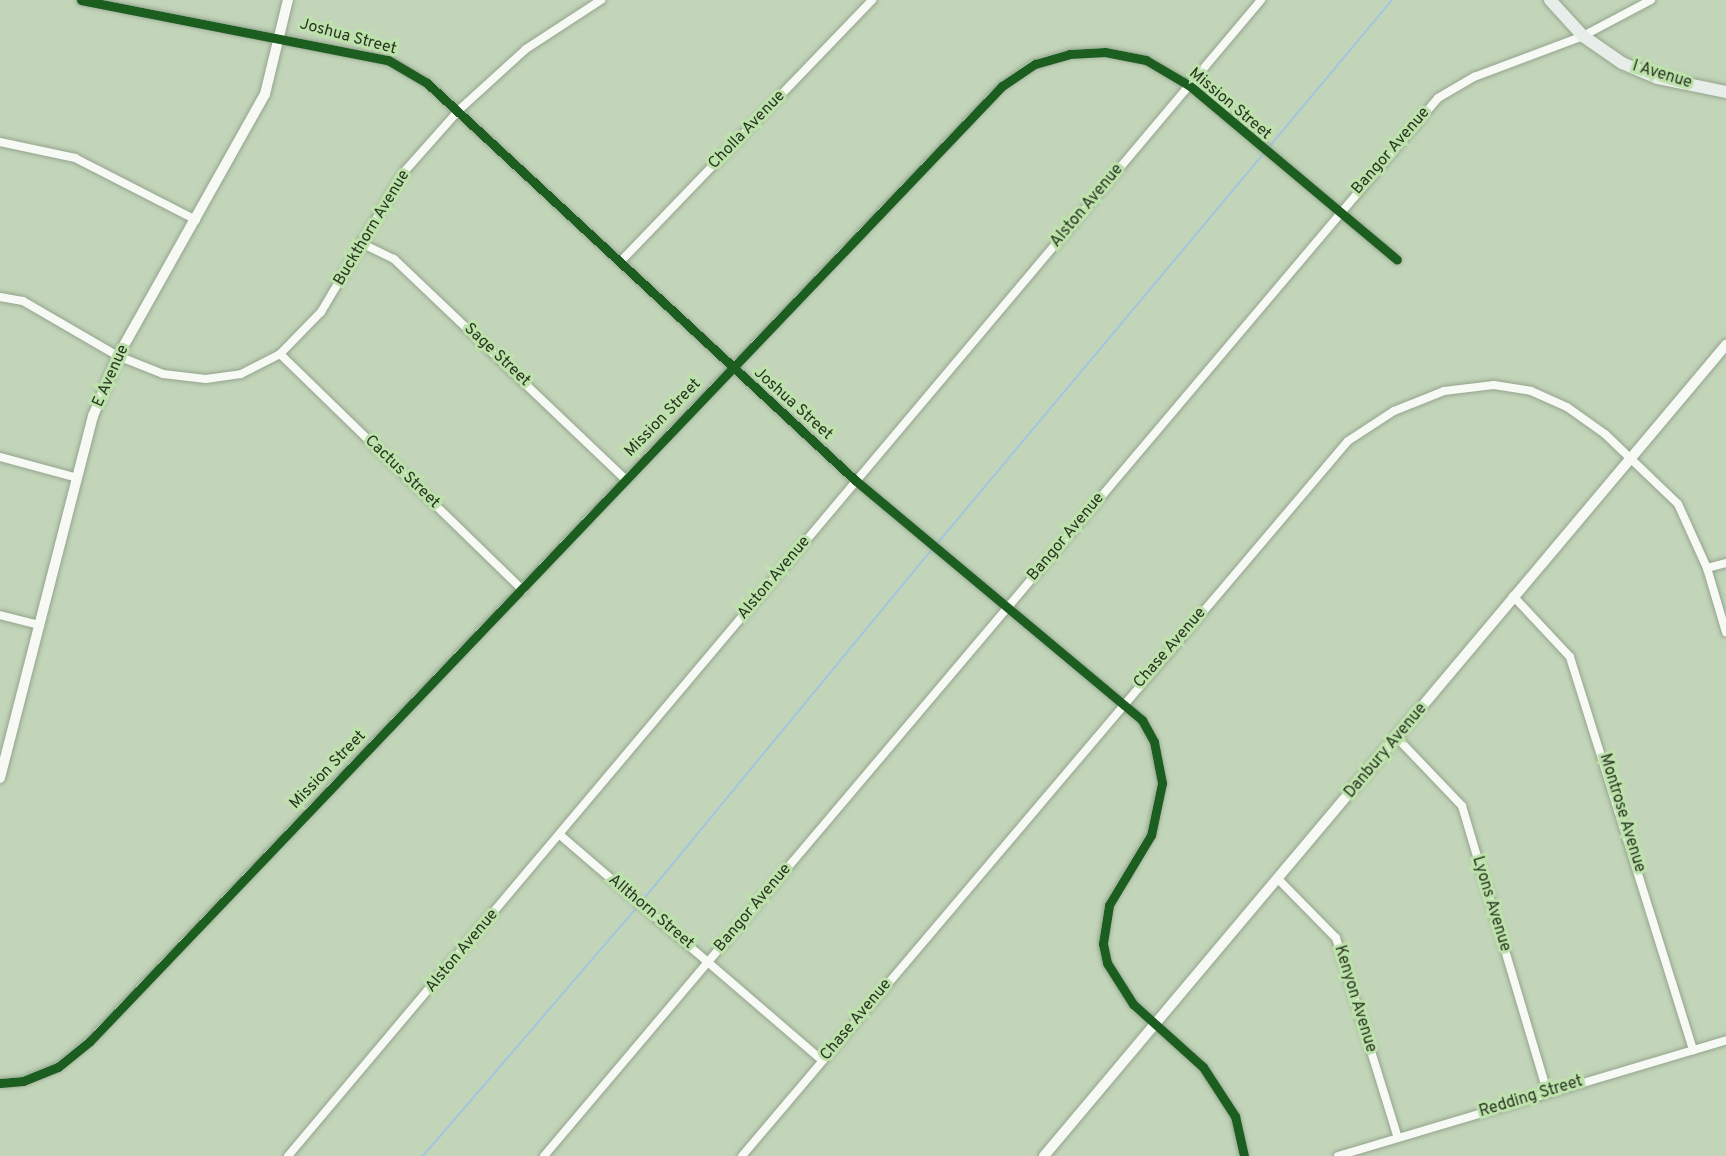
<!DOCTYPE html>
<style>
body{margin:0}
#map{position:relative;width:1726px;height:1156px;overflow:hidden;background:#c2d5b9;font-family:Overpass,sans-serif}
div>[style]{position:absolute}
[style*='--x']{left:calc(var(--x)*1px);top:calc(var(--y)*1px);width:calc(var(--w)*1px);rotate:calc(var(--a)*1deg)}
.stream>*{height:2px;margin:-1px;padding:0 1px;transform-origin:1px;border-radius:1px;background:#a3c5e0}
.roads{filter:drop-shadow(0 0 2px #95a48e) drop-shadow(0 0 2px #95a48e)}
.minor>*{height:8px;margin:-4px;padding:0 4px;transform-origin:4px;border-radius:4px;background:#f6f9f4}
.tertiary>*{height:10px;margin:-5px;padding:0 5px;transform-origin:5px;border-radius:5px;background:#f6f9f4}
.secondary>*{height:12px;margin:-6px;padding:0 6px;transform-origin:6px;border-radius:6px;background:#e7eee9}
.cycleway>*{height:9px;margin:-4.5px;padding:0 4.5px;transform-origin:4.5px;border-radius:4.5px;background:#1b5e20}
span{translate:-50% -50%;white-space:nowrap;text-align:center;line-height:1.15;-webkit-text-stroke:6px #bee2ac;paint-order:stroke}
.street-label{font-size:16px;color:#283621}
</style>
<div id="map">
<div class="stream">
<div style="--x:936;--y:545;--w:711;--a:-50.08"></div>
<div style="--x:642;--y:901;--w:456;--a:-50.5"></div>
<div style="--x:423;--y:1156;--w:330;--a:-49.3"></div>
</div>
<div class="roads">
<div class="minor">
<div style="--x:81;--y:0;--w:313;--a:11.1"></div>
<div style="--x:388;--y:60;--w:45;--a:30.5"></div>
<div style="--x:427;--y:83;--w:584;--a:42.85"></div>
<div style="--x:855;--y:480;--w:374;--a:39.9"></div>
<div style="--x:1142;--y:720;--w:25;--a:61"></div>
<div style="--x:1154;--y:742;--w:42;--a:79"></div>
<div style="--x:1162;--y:783;--w:53;--a:101.9"></div>
<div style="--x:1151;--y:835;--w:82;--a:121"></div>
<div style="--x:1109;--y:905;--w:39;--a:99"></div>
<div style="--x:1103;--y:944;--w:19;--a:78"></div>
<div style="--x:1107;--y:963;--w:49;--a:57.6"></div>
<div style="--x:1133;--y:1004;--w:94;--a:42"></div>
<div style="--x:1203;--y:1067;--w:59;--a:56.9"></div>
<div style="--x:1235;--y:1116;--w:41;--a:77.3"></div>
<div style="--x:0;--y:142;--w:77;--a:12"></div>
<div style="--x:75;--y:158;--w:136;--a:27.1"></div>
<div style="--x:361;--y:243;--w:37;--a:26"></div>
<div style="--x:394;--y:259;--w:319;--a:43.6"></div>
<div style="--x:622;--y:260;--w:361;--a:-46.1"></div>
<div style="--x:0;--y:297;--w:23;--a:10"></div>
<div style="--x:23;--y:301;--w:110;--a:30.1"></div>
<div style="--x:118;--y:356;--w:48;--a:21.8"></div>
<div style="--x:163;--y:374;--w:43;--a:6.6"></div>
<div style="--x:206;--y:379;--w:35;--a:-8"></div>
<div style="--x:241;--y:374;--w:44;--a:-27.1"></div>
<div style="--x:280;--y:354;--w:59;--a:-45.7"></div>
<div style="--x:321;--y:312;--w:163;--a:-59.3"></div>
<div style="--x:404;--y:172;--w:84;--a:-48.4"></div>
<div style="--x:460;--y:109;--w:89;--a:-42.3"></div>
<div style="--x:526;--y:49;--w:90;--a:-33.2"></div>
<div style="--x:280;--y:354;--w:339;--a:44.2"></div>
<div style="--x:0;--y:457;--w:77;--a:15.1"></div>
<div style="--x:1707;--y:568;--w:20;--a:-15"></div>
<div style="--x:1513;--y:596;--w:83;--a:46.9"></div>
<div style="--x:1570;--y:657;--w:412;--a:72.6"></div>
<div style="--x:0;--y:615;--w:40;--a:14.4"></div>
<div style="--x:1397;--y:738;--w:94;--a:46.3"></div>
<div style="--x:1462;--y:806;--w:297;--a:73.4"></div>
<div style="--x:560;--y:835;--w:345;--a:40.7"></div>
<div style="--x:1279;--y:880;--w:81;--a:45.5"></div>
<div style="--x:1336;--y:938;--w:209;--a:72.8"></div>
<div style="--x:0;--y:1083;--w:23;--a:-5"></div>
<div style="--x:23;--y:1081;--w:38;--a:-22"></div>
<div style="--x:58;--y:1067;--w:41;--a:-39.1"></div>
<div style="--x:90;--y:1041;--w:1321;--a:-46.32"></div>
<div style="--x:1002;--y:86;--w:40;--a:-34"></div>
<div style="--x:1035;--y:64;--w:35;--a:-16"></div>
<div style="--x:1069;--y:54;--w:36;--a:-3"></div>
<div style="--x:1105;--y:52;--w:42;--a:11"></div>
<div style="--x:1146;--y:60;--w:51;--a:30.6"></div>
<div style="--x:1190;--y:86;--w:270;--a:40"></div>
<div style="--x:288;--y:1156;--w:1511;--a:-49.91"></div>
<div style="--x:544;--y:1156;--w:1385;--a:-49.8"></div>
<div style="--x:1438;--y:98;--w:42;--a:-30.3"></div>
<div style="--x:1474;--y:77;--w:116;--a:-20.6"></div>
<div style="--x:1583;--y:36;--w:77;--a:-27.9"></div>
<div style="--x:742;--y:1156;--w:937;--a:-49.72"></div>
<div style="--x:1348;--y:441;--w:55;--a:-33.1"></div>
<div style="--x:1394;--y:411;--w:54;--a:-21.8"></div>
<div style="--x:1444;--y:391;--w:50;--a:-6.8"></div>
<div style="--x:1494;--y:385;--w:37;--a:9"></div>
<div style="--x:1531;--y:391;--w:39;--a:24"></div>
<div style="--x:1567;--y:407;--w:47;--a:35.4"></div>
<div style="--x:1605;--y:434;--w:101;--a:43.8"></div>
<div style="--x:1678;--y:504;--w:70;--a:65.6"></div>
<div style="--x:1707;--y:568;--w:67;--a:73.5"></div>
<div style="--x:1338;--y:1156;--w:405;--a:-16.6"></div>
</div>
<div class="tertiary">
<div style="--x:0;--y:778;--w:374;--a:-75.6"></div>
<div style="--x:93;--y:416;--w:65;--a:-67.4"></div>
<div style="--x:118;--y:356;--w:300;--a:-60.7"></div>
<div style="--x:265;--y:94;--w:97;--a:-76.3"></div>
<div style="--x:1044;--y:1156;--w:1060;--a:-49.94"></div>
</div>
<div class="secondary">
<div style="--x:1550;--y:0;--w:49;--a:47.5"></div>
<div style="--x:1583;--y:36;--w:47;--a:34.7"></div>
<div style="--x:1622;--y:63;--w:39;--a:23"></div>
<div style="--x:1658;--y:78;--w:69;--a:11.6"></div>
</div>
</div>
<div class="cycleway">
<div style="--x:81;--y:0;--w:313;--a:11.1"></div>
<div style="--x:388;--y:60;--w:45;--a:30.5"></div>
<div style="--x:427;--y:83;--w:584;--a:42.85"></div>
<div style="--x:855;--y:480;--w:374;--a:39.9"></div>
<div style="--x:1142;--y:720;--w:25;--a:61"></div>
<div style="--x:1154;--y:742;--w:42;--a:79"></div>
<div style="--x:1162;--y:783;--w:53;--a:101.9"></div>
<div style="--x:1151;--y:835;--w:82;--a:121"></div>
<div style="--x:1109;--y:905;--w:39;--a:99"></div>
<div style="--x:1103;--y:944;--w:19;--a:78"></div>
<div style="--x:1107;--y:963;--w:49;--a:57.6"></div>
<div style="--x:1133;--y:1004;--w:94;--a:42"></div>
<div style="--x:1203;--y:1067;--w:59;--a:56.9"></div>
<div style="--x:1235;--y:1116;--w:41;--a:77.3"></div>
<div style="--x:0;--y:1083;--w:23;--a:-5"></div>
<div style="--x:23;--y:1081;--w:38;--a:-22"></div>
<div style="--x:58;--y:1067;--w:41;--a:-39.1"></div>
<div style="--x:90;--y:1041;--w:1321;--a:-46.32"></div>
<div style="--x:1002;--y:86;--w:40;--a:-34"></div>
<div style="--x:1035;--y:64;--w:35;--a:-16"></div>
<div style="--x:1069;--y:54;--w:36;--a:-3"></div>
<div style="--x:1105;--y:52;--w:42;--a:11"></div>
<div style="--x:1146;--y:60;--w:51;--a:30.6"></div>
<div style="--x:1190;--y:86;--w:270;--a:40"></div>
</div>
<div class="street-label">
<span style="left:348px;top:37px;rotate:15deg">Joshua Street</span>
<span style="left:1662px;top:75px;rotate:17deg">I Avenue</span>
<span style="left:1230px;top:104px;rotate:40deg">Mission Street</span>
<span style="left:747px;top:130px;rotate:-46deg">Cholla Avenue</span>
<span style="left:1391px;top:151px;rotate:-49deg">Bangor Avenue</span>
<span style="left:1087px;top:206px;rotate:-50deg">Alston Avenue</span>
<span style="left:372px;top:228px;rotate:-59deg">Buckthorn Avenue</span>
<span style="left:497px;top:355px;rotate:43deg">Sage Street</span>
<span style="left:111px;top:376px;rotate:-66deg">E Avenue</span>
<span style="left:793px;top:404px;rotate:42deg">Joshua Street</span>
<span style="left:663px;top:418px;rotate:-46deg">Mission Street</span>
<span style="left:402px;top:472px;rotate:44deg">Cactus Street</span>
<span style="left:1066px;top:537px;rotate:-50deg">Bangor Avenue</span>
<span style="left:774px;top:578px;rotate:-50deg">Alston Avenue</span>
<span style="left:1170px;top:648px;rotate:-49deg">Chase Avenue</span>
<span style="left:1386px;top:751px;rotate:-50deg">Danbury Avenue</span>
<span style="left:328px;top:770px;rotate:-46deg">Mission Street</span>
<span style="left:1622px;top:813px;rotate:73deg">Montrose Avenue</span>
<span style="left:1491px;top:904px;rotate:73deg">Lyons Avenue</span>
<span style="left:753px;top:908px;rotate:-50deg">Bangor Avenue</span>
<span style="left:651px;top:912px;rotate:40deg">Allthorn Street</span>
<span style="left:462px;top:951px;rotate:-50deg">Alston Avenue</span>
<span style="left:1355px;top:999px;rotate:73deg">Kenyon Avenue</span>
<span style="left:856px;top:1020px;rotate:-50deg">Chase Avenue</span>
<span style="left:1531px;top:1097px;rotate:-17deg">Redding Street</span>
</div>
</div>
